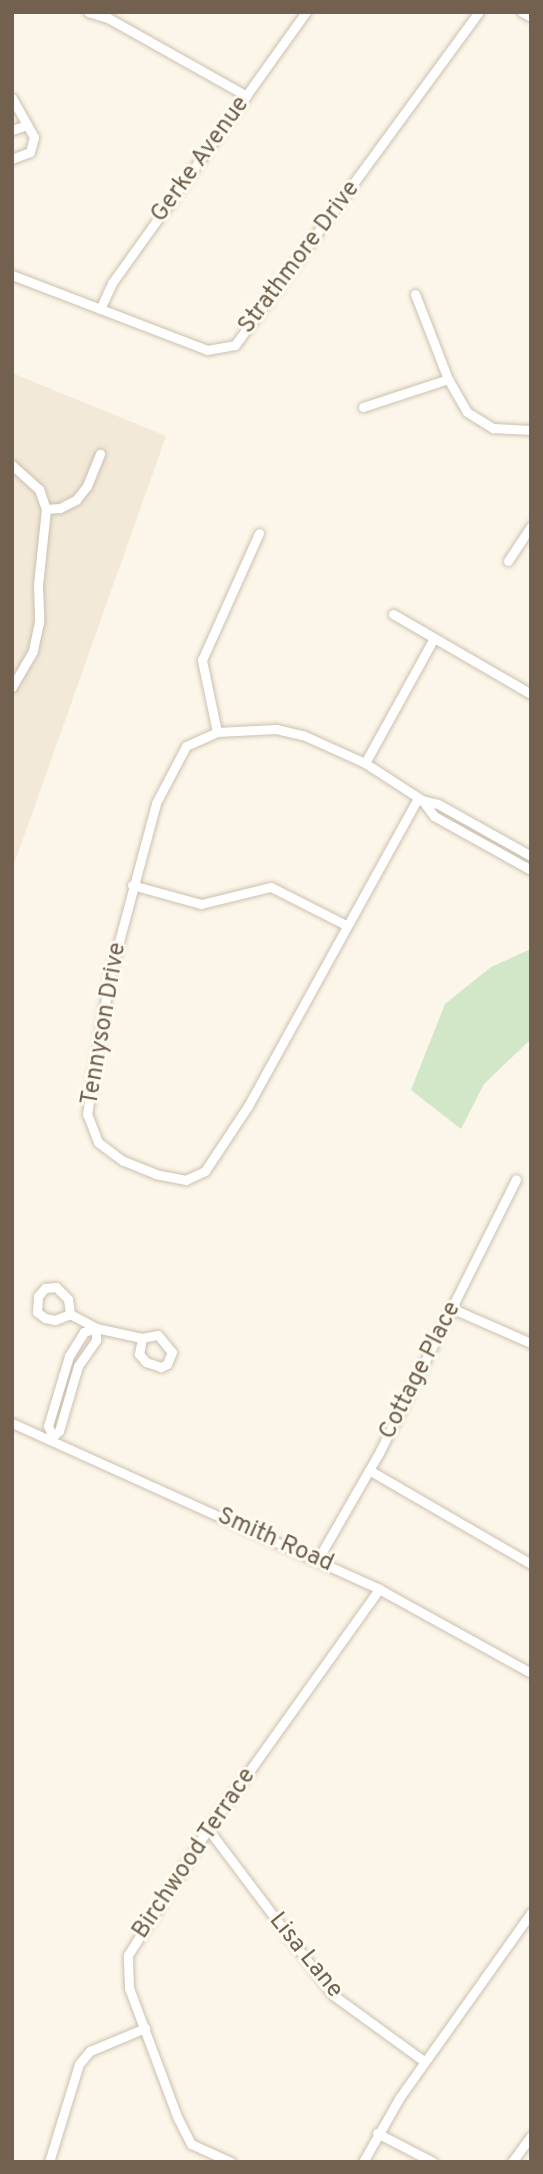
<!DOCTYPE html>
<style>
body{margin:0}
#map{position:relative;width:543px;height:2174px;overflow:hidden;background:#fbf6e9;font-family:Overpass,sans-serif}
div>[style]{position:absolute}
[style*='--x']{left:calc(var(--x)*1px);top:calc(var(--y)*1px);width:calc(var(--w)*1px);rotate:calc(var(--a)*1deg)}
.residential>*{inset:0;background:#f2e9d8}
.green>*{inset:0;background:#d1e7c8}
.roads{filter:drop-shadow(0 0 2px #ccc0b0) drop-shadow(0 0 2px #ccc0b0)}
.minor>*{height:9px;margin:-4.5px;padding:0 4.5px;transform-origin:4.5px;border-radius:4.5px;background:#fff}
span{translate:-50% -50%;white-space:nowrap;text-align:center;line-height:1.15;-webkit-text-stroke:6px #fdfaef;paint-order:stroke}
.street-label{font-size:24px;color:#73614f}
.frame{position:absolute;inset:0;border:14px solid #73614f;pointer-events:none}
</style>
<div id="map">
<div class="residential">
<div style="clip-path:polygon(12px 373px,166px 436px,12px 870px)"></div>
</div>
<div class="green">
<div style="clip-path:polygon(531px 949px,531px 1039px,484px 1084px,461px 1129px,411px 1090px,445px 1004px,491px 967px)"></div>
</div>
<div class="roads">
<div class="minor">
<div style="--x:88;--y:12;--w:21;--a:17"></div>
<div style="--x:108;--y:18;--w:159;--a:29.3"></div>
<div style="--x:522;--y:12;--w:10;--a:29"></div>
<div style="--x:12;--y:98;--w:45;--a:60.6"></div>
<div style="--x:34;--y:137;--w:16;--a:105"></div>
<div style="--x:30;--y:152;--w:19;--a:159"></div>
<div style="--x:12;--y:130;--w:16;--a:-18"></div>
<div style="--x:12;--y:275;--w:209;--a:21"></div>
<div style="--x:207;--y:350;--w:28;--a:-10"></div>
<div style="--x:235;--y:345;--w:413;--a:-53.8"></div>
<div style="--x:415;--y:294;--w:91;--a:68.8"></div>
<div style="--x:448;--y:379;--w:38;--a:60"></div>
<div style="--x:467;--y:412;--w:31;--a:32"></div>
<div style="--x:493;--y:428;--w:38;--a:3"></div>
<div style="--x:100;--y:309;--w:29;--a:-65"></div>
<div style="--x:112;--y:283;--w:333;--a:-54.4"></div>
<div style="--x:363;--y:407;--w:89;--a:-18.2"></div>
<div style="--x:12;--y:465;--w:36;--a:42"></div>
<div style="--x:39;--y:489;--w:21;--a:71"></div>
<div style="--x:46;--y:509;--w:76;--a:96"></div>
<div style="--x:38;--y:585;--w:37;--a:88"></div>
<div style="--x:39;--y:622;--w:30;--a:102"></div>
<div style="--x:33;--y:651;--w:42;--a:120.3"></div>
<div style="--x:46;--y:509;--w:14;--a:-4"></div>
<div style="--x:60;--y:508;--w:18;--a:-27"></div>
<div style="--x:76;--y:500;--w:18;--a:-52"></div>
<div style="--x:87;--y:486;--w:35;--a:-68"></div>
<div style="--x:508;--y:561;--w:42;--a:-56.7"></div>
<div style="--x:393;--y:614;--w:160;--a:30.1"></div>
<div style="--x:217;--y:732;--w:74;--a:-101.8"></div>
<div style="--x:202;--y:660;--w:139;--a:-65.8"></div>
<div style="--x:365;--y:763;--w:141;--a:-61.1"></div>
<div style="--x:418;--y:798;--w:352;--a:118.9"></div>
<div style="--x:248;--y:1106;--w:78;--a:123.5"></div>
<div style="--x:205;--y:1171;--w:21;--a:155"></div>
<div style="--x:186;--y:1180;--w:31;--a:-169"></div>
<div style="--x:156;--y:1174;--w:35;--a:-158"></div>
<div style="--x:123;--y:1161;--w:31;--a:-143"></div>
<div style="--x:98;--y:1142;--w:30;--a:-111"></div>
<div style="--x:87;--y:1114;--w:137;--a:-80.7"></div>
<div style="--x:109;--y:979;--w:182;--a:-75"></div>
<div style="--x:156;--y:803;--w:64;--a:-62.2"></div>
<div style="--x:186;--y:746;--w:34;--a:-24"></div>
<div style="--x:217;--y:732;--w:59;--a:-2.9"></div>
<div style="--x:276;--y:729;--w:28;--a:13"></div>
<div style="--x:303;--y:735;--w:68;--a:24.3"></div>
<div style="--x:365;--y:763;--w:68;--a:33"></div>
<div style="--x:422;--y:800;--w:16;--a:14"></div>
<div style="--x:438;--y:804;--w:107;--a:29.2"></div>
<div style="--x:422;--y:800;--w:20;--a:53"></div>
<div style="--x:434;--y:816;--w:111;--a:29.1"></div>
<div style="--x:132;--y:885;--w:72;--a:15.4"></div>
<div style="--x:201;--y:904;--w:72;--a:-13.7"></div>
<div style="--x:271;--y:887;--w:84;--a:26.9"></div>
<div style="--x:453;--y:1309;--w:85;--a:23.6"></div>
<div style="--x:70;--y:1314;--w:16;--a:158"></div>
<div style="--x:55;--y:1320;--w:10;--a:-169"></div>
<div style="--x:45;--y:1318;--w:10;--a:-143"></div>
<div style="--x:37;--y:1312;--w:16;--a:-86"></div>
<div style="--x:38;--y:1296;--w:11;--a:-49"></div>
<div style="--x:45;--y:1288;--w:11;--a:-5"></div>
<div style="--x:56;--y:1287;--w:17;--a:45"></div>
<div style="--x:68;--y:1299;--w:15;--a:82"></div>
<div style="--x:70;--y:1314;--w:30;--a:28"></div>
<div style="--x:96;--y:1328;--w:47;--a:12.3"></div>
<div style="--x:142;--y:1338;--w:16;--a:-11"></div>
<div style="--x:158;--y:1335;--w:22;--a:51"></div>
<div style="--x:172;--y:1352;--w:13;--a:113"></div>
<div style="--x:167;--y:1364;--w:7;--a:153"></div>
<div style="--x:161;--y:1367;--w:16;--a:-162"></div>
<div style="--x:146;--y:1362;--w:11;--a:-131"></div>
<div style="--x:139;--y:1354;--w:16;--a:-79"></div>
<div style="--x:12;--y:1423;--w:403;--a:24.3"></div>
<div style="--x:379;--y:1589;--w:174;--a:28.9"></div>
<div style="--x:50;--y:1439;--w:12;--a:-42"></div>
<div style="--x:59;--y:1431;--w:68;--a:-73.7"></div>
<div style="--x:78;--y:1366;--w:32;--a:-55"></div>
<div style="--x:96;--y:1340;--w:12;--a:-90"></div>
<div style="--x:96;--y:1328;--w:13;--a:162"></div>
<div style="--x:84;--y:1332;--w:28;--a:122"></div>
<div style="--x:69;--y:1356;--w:73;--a:106.7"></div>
<div style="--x:48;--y:1426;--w:10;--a:66"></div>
<div style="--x:369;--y:1470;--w:187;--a:30.1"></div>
<div style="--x:318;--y:1559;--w:122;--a:-60.1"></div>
<div style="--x:379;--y:1453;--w:306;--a:-63.4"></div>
<div style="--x:208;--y:1829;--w:208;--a:53"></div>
<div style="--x:333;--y:1995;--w:112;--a:36"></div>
<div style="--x:377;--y:2133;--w:63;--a:27.4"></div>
<div style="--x:49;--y:2162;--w:102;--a:-73"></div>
<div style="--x:79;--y:2064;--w:17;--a:-50"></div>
<div style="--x:90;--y:2051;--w:60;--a:-22.7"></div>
<div style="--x:231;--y:2162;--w:44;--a:-155.8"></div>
<div style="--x:191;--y:2144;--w:28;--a:-117"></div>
<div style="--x:178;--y:2119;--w:140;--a:-110.5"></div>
<div style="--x:129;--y:1988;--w:33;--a:-92"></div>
<div style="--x:128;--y:1955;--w:149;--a:-57.6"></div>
<div style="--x:208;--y:1829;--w:295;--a:-54.5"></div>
<div style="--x:363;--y:2162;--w:75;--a:-60.4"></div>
<div style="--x:400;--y:2097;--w:226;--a:-54.6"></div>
<div style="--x:512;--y:2162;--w:32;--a:-54"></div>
</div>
</div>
<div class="street-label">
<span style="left:201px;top:160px;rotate:-54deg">Gerke Avenue</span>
<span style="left:300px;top:258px;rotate:-53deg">Strathmore Drive</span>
<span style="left:105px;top:1024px;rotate:-80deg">Tennyson Drive</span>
<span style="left:421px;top:1371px;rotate:-63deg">Cottage Place</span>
<span style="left:275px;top:1541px;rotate:24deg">Smith Road</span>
<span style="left:195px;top:1854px;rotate:-56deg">Birchwood Terrace</span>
<span style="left:305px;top:1956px;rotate:51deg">Lisa Lane</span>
</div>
<div class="frame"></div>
</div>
